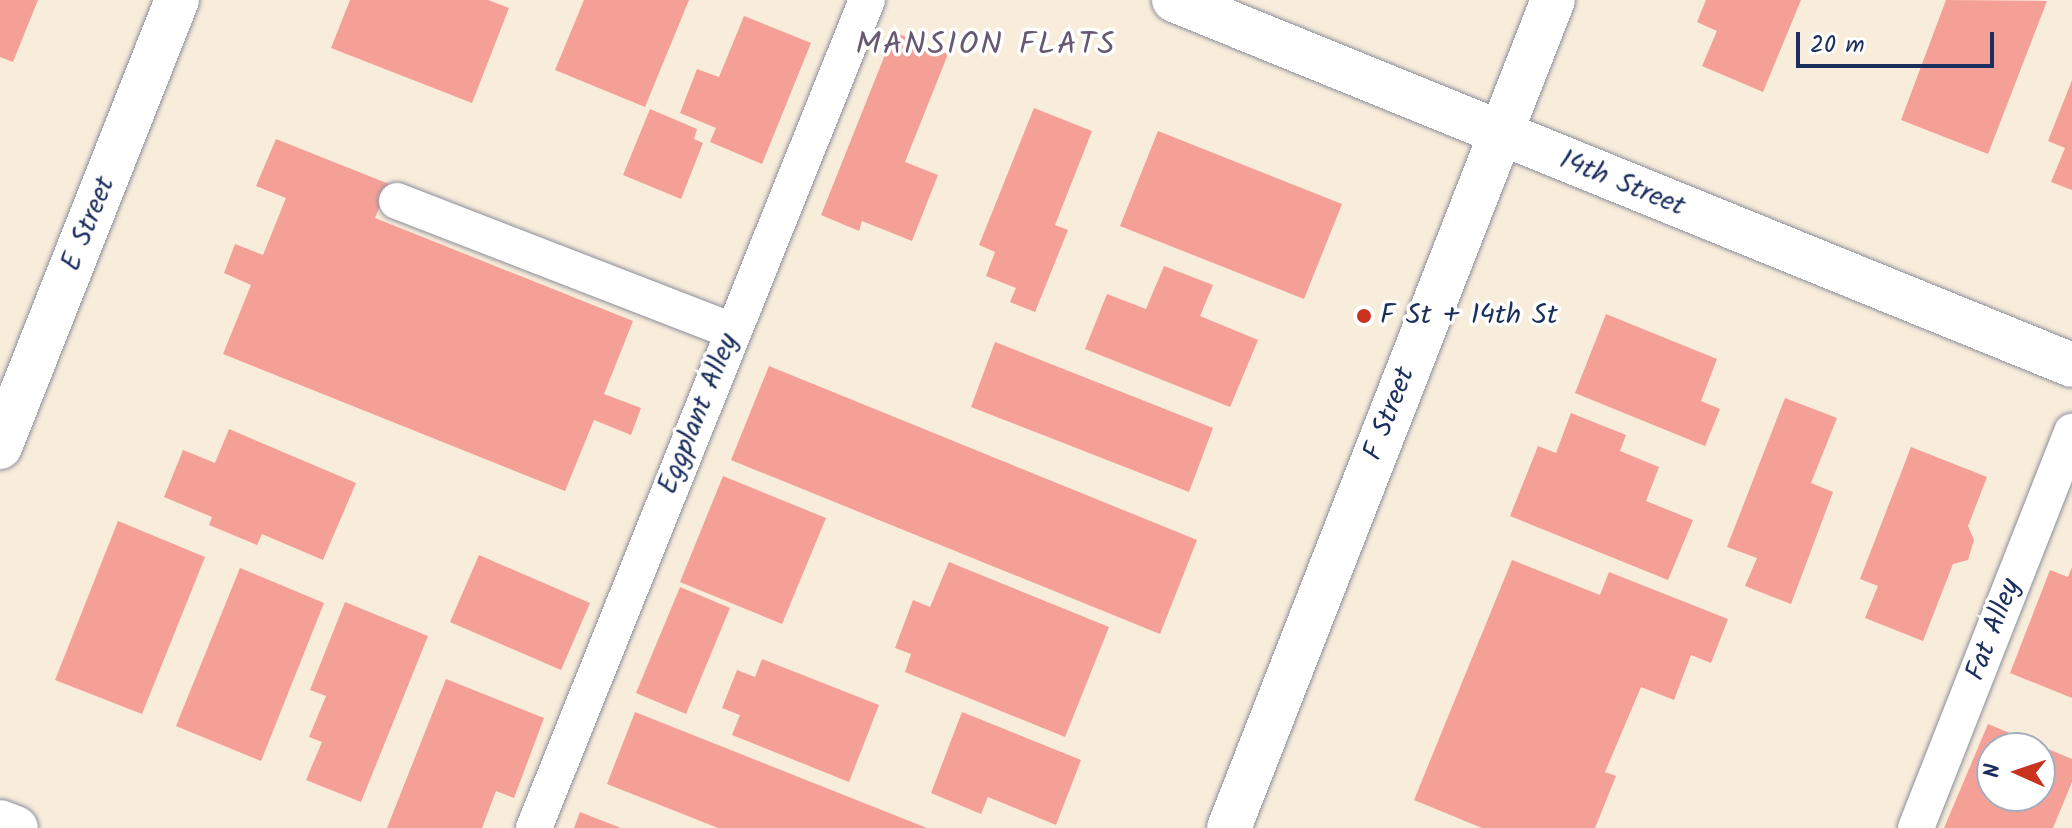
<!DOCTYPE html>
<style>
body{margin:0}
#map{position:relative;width:2072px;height:828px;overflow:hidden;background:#f8ecda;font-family:Kalam,sans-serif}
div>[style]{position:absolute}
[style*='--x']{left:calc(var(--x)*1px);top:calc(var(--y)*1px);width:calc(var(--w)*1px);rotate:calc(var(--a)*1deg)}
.building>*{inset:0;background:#f5a097}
.roads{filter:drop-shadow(0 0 2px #8a8e9c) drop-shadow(0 0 2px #8a8e9c)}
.lane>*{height:36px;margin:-18px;padding:0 18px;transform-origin:18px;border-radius:18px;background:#fff}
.street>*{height:44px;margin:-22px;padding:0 22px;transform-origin:22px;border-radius:22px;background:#fff}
.secondary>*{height:44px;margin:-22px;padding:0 22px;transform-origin:22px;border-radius:22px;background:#fff}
.dots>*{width:22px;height:22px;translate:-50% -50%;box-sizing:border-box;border:4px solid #fff;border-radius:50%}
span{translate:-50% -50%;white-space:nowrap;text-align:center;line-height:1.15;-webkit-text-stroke:7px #fff;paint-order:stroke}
.street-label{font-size:28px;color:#1b2f5e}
.poi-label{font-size:28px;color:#1b2f5e}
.left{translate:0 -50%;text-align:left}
.quarter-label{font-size:32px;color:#675772;letter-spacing:2px}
.north{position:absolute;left:1976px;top:732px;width:80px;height:80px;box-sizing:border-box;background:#fff;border:2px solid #a4acbf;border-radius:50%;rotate:273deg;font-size:22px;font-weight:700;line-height:32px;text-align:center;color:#1b2f5e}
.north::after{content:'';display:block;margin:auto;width:28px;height:36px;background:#c8321e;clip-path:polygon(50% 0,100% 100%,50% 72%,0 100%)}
.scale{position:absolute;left:1796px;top:32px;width:198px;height:36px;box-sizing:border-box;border:4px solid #1b2f5e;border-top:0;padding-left:10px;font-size:24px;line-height:28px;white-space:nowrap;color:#1b2f5e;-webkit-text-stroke:6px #fff;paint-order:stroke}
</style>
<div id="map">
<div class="building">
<div style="clip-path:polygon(0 0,38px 0,13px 62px,0 57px)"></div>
<div style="clip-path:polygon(350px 0,488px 0,509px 8px,472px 103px,331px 48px)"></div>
<div style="clip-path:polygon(584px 0,689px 0,645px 107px,555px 70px)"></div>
<div style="clip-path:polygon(1706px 0,1801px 0,1763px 92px,1702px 66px,1717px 31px,1697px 22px)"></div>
<div style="clip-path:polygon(1946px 0,2047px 1px,1988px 154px,1901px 120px)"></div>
<div style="clip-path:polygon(744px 16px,811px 43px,762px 164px,710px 142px,716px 128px,680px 113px,697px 69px,719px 77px)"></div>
<div style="clip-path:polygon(894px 32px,948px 54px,905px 162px,938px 175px,912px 241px,862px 221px,859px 231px,821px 215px)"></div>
<div style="clip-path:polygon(2072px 80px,2072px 190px,2051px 182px,2065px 148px,2048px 141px)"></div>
<div style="clip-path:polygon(1034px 108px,1092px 131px,1055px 225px,1068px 230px,1035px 312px,1010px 302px,1016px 288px,986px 276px,995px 252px,979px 245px)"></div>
<div style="clip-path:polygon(650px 109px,697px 129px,694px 139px,703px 143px,681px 199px,623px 175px)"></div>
<div style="clip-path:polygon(1158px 131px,1342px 204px,1304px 299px,1120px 226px)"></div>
<div style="clip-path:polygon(276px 139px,389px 184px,375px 218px,633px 321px,604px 394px,641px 408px,631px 435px,594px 420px,565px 491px,223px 354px,251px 285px,224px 273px,235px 244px,263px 255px,286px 198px,256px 186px)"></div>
<div style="clip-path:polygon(1164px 266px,1213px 285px,1200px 316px,1258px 340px,1230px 407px,1085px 349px,1107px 294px,1146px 309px)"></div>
<div style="clip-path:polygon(1606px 314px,1717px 359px,1701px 401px,1720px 409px,1705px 446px,1575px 393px)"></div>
<div style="clip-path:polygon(995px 342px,1213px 428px,1189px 492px,971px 407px)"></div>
<div style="clip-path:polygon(769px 366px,1197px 540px,1160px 634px,731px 460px)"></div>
<div style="clip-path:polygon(1785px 398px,1837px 418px,1811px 483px,1833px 492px,1791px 604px,1745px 586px,1757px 558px,1727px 547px)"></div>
<div style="clip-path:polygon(1571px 413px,1626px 435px,1620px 451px,1659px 467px,1646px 501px,1693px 520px,1668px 580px,1510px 516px,1538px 446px,1556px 453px)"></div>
<div style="clip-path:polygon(229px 429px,356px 483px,323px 560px,262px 534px,257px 545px,209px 525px,212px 517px,164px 497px,183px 450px,215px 463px)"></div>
<div style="clip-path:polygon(1911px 447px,1987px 477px,1968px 526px,1974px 540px,1968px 560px,1953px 564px,1923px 641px,1865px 618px,1878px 586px,1860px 579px)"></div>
<div style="clip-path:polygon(723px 476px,826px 518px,782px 624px,680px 582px)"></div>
<div style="clip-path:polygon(118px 521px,205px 557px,142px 714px,55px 680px)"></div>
<div style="clip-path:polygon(479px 555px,590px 603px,561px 670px,450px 622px)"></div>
<div style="clip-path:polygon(1512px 560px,1600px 595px,1609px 572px,1728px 619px,1711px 663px,1691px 655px,1674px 700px,1641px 687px,1605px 772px,1616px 776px,1595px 828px,1482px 828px,1414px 800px)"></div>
<div style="clip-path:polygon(949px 562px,1109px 627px,1065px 737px,905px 672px,911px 654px,895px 648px,913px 600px,930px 607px)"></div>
<div style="clip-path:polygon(2072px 567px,2072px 698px,2010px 673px,2050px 570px,2068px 577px)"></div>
<div style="clip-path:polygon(240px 568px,324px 603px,261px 761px,176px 726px)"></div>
<div style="clip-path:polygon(680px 587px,730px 608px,686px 714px,636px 693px)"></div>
<div style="clip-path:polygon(345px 602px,428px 636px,361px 802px,306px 780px,322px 742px,309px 737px,326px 696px,310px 690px)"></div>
<div style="clip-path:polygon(762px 659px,879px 705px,849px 782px,732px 735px,740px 715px,722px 708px,737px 670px,755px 677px)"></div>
<div style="clip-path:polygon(446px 679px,544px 718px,514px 798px,496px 791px,482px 828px,387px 828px)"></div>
<div style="clip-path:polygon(635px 712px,927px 828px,718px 828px,607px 784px)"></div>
<div style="clip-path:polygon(962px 712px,1081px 760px,1056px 825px,988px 797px,981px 814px,931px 793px)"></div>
<div style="clip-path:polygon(evenodd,1988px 724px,2072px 759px,2072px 782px,2053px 828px,1944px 828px,1988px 724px,1992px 748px,2040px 748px,2040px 796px,1992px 796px,1992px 748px)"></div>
<div style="clip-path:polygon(580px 812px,621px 828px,574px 828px)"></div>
</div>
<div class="roads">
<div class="lane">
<div style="--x:397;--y:201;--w:359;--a:21.2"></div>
<div style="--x:534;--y:828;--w:892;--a:-68.09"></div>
<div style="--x:1916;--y:828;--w:426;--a:-68.5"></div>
</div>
<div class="street">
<div style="--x:1174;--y:0;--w:969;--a:22.12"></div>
<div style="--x:0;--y:822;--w:17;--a:21"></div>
</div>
<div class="secondary">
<div style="--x:0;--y:447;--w:481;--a:-68.4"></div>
<div style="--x:1229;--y:828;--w:889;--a:-68.63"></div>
</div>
</div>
<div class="dots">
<div style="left:1364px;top:316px;background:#c8321e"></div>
</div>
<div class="street-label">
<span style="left:1622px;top:184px;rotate:22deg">14th Street</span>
<span style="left:89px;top:224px;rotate:-68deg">E Street</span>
<span style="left:699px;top:414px;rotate:-68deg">Eggplant Alley</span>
<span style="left:1390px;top:414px;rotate:-69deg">F Street</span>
<span style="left:1994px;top:630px;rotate:-69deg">Fat Alley</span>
</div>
<div class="poi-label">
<span class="left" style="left:1380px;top:316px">F St + 14th St</span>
</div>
<div class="quarter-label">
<span style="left:986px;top:46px">MANSION FLATS</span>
</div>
<div class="north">N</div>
<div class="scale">20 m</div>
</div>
